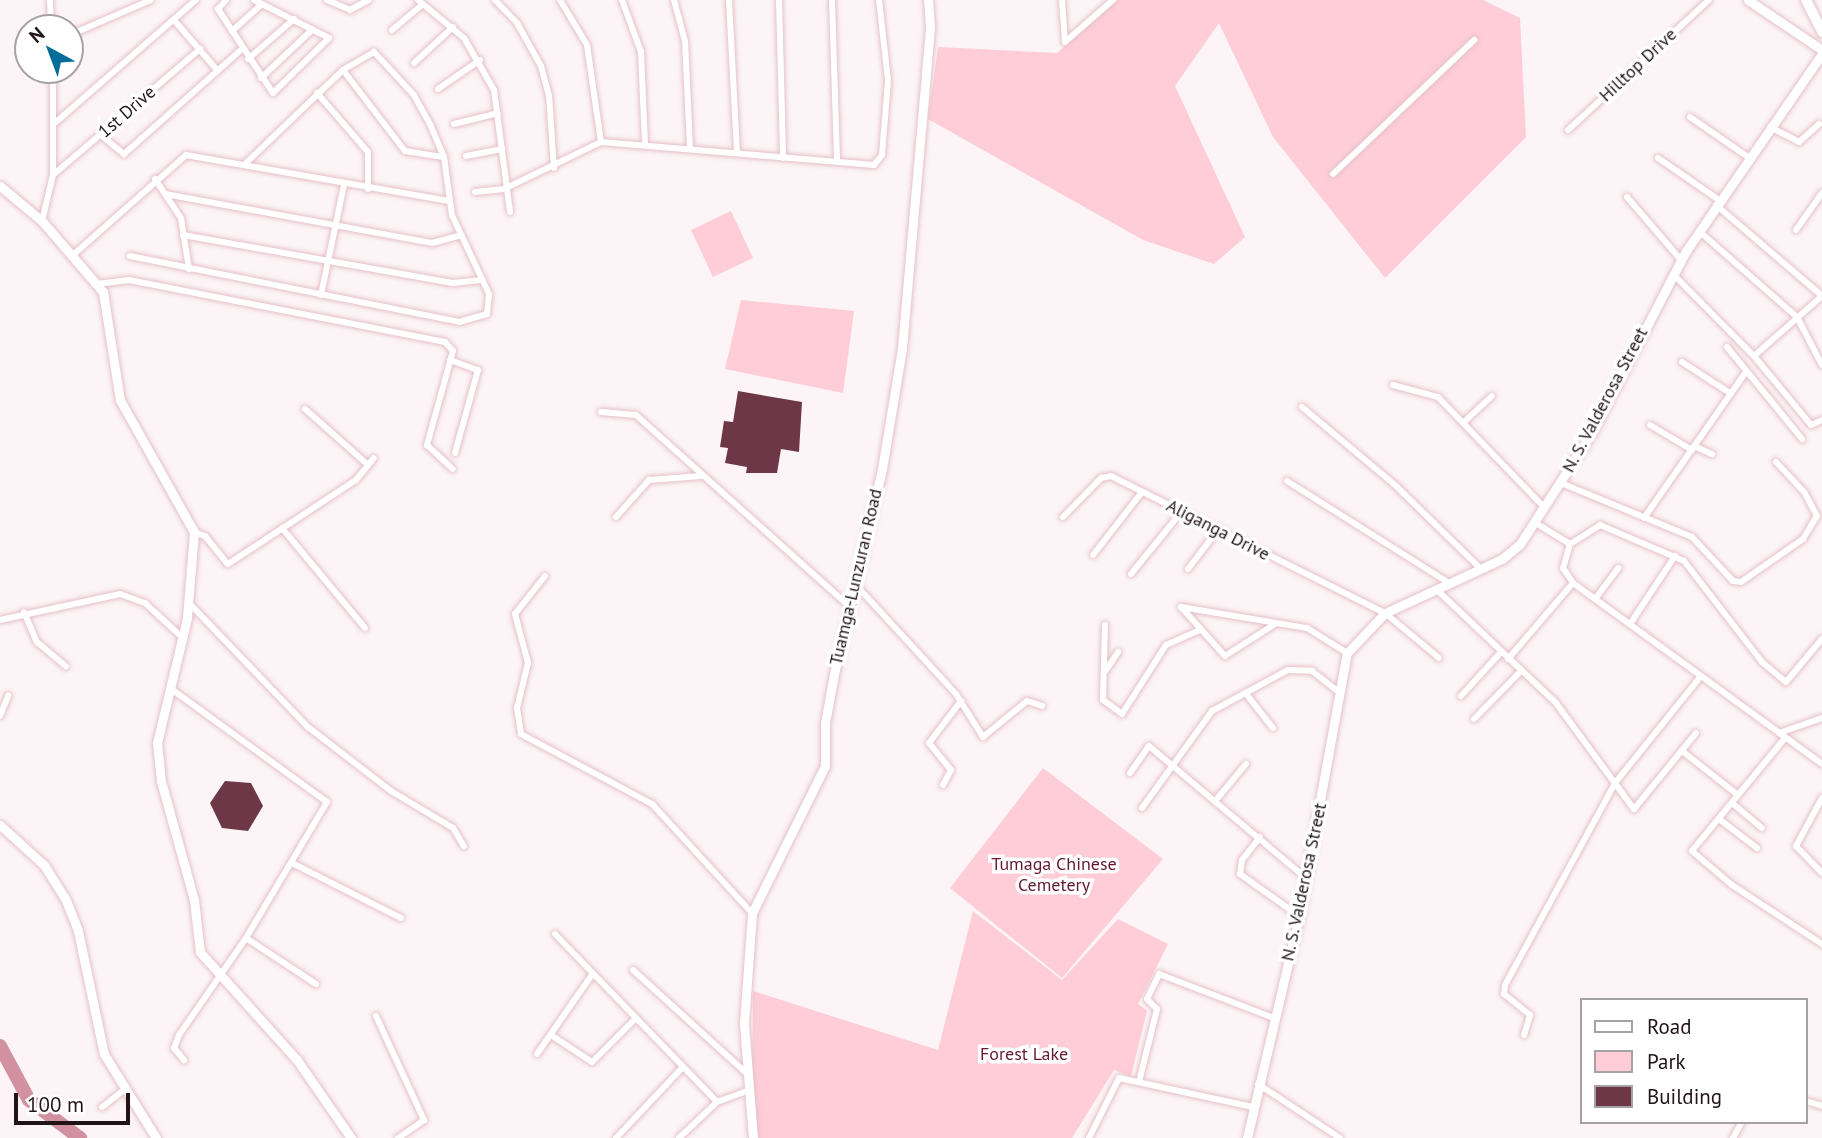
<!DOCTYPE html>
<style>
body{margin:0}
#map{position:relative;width:1822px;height:1138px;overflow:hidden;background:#fcf4f6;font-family:"PT Sans",sans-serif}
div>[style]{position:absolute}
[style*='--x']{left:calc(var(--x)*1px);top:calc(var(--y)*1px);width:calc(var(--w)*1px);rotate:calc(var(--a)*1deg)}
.green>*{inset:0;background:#fecdd8}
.river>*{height:14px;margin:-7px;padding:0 7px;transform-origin:7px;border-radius:7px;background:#d191a1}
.building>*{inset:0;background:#6e3748}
.roads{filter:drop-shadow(0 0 2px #e5c1c9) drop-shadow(0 0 2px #e5c1c9)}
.street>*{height:6px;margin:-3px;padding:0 3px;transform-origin:3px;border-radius:3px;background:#fff}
.secondary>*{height:9px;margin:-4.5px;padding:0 4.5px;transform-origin:4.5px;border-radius:4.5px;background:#fff}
.highway>*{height:10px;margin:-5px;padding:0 5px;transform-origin:5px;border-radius:5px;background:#fff}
span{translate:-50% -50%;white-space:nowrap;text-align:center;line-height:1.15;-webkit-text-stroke:7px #fff;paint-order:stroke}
.street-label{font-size:18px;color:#211418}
.park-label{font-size:18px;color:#641834}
.legend{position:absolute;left:1580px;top:998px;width:228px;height:126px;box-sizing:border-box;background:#fff;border:2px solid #a6a1a3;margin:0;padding:9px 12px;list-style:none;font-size:21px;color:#211418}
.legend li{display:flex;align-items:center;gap:14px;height:35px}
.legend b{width:35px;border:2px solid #a6a1a3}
.north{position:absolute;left:14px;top:14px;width:70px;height:70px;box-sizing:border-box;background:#fff;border:2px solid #a6a1a3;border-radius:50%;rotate:319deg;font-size:19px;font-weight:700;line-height:28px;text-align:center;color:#211418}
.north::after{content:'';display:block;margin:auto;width:24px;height:32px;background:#036d9a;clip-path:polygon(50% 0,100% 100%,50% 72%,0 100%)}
.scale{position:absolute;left:14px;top:1093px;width:116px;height:32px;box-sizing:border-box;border:4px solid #211418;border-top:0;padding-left:9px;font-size:21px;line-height:24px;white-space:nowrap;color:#211418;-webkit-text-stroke:5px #fff;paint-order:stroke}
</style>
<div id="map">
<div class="green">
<div style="clip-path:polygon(1118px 0,1483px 0,1520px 18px,1526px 137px,1385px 278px,1273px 137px,1219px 23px,1175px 86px,1245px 237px,1214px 264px,1143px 240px,928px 119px,938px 47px,1057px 53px)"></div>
<div style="clip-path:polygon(731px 211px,753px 258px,713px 277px,691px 230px)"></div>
<div style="clip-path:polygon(741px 300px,854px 311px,843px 393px,725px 369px)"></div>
<div style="clip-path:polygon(1043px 768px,1163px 859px,1062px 978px,950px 888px)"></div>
<div style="clip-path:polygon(973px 911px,1062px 980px,1118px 919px,1168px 944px,1138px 1004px,1147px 1011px,1131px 1076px,1114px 1070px,1072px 1138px,758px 1138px,752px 1098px,753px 991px,938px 1050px)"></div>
</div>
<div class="river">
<div style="--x:0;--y:1046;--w:61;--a:61.8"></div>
<div style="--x:29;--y:1100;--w:64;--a:36.7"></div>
</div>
<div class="building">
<div style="clip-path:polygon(738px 391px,802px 402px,799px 452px,781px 449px,777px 473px,746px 473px,747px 467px,725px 463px,728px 448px,720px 447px,724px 421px,733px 422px)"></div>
<div style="clip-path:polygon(225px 781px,251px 783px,263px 806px,248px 831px,222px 828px,210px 803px)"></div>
</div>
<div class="roads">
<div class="street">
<div style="--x:50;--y:0;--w:28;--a:88"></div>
<div style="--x:226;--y:0;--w:12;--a:132"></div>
<div style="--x:218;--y:9;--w:100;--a:56.8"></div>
<div style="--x:273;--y:93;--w:78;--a:-44.5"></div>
<div style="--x:329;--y:38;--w:84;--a:-153.1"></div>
<div style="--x:327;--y:0;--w:25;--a:23"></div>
<div style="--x:350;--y:10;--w:21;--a:-28"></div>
<div style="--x:418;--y:0;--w:60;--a:39.6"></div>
<div style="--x:464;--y:38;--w:60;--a:60"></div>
<div style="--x:494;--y:90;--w:123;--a:82.5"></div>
<div style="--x:495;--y:0;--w:32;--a:46"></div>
<div style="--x:517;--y:23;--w:49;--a:60.8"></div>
<div style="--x:541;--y:66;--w:30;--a:75"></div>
<div style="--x:549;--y:95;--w:73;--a:86.1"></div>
<div style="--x:560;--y:0;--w:52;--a:59"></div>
<div style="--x:587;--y:45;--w:98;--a:81.8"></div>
<div style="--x:622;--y:0;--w:55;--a:69.9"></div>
<div style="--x:641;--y:52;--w:92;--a:87.5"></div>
<div style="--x:674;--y:0;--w:42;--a:75"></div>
<div style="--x:685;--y:41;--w:107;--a:87.3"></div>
<div style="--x:729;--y:0;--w:151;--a:87"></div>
<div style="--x:779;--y:0;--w:158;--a:88.5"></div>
<div style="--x:832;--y:0;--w:162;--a:88.2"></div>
<div style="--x:1062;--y:0;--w:42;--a:85.9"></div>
<div style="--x:1065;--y:42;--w:64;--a:-41.2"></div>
<div style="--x:174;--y:20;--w:67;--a:49.2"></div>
<div style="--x:392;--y:30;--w:40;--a:-40"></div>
<div style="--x:232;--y:31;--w:40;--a:-42"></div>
<div style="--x:70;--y:35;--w:88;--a:-23.4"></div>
<div style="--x:248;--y:59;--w:61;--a:-41"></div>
<div style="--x:414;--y:63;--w:53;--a:-42.7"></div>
<div style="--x:343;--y:70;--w:102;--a:52.6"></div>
<div style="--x:405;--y:151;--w:39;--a:9"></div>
<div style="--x:261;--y:78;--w:71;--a:-43.3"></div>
<div style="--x:438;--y:89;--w:51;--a:-34.6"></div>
<div style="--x:317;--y:93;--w:78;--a:49.2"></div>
<div style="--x:368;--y:152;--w:37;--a:90"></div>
<div style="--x:1690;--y:117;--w:70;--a:34.6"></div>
<div style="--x:56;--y:122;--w:186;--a:-41.1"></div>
<div style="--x:454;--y:124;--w:45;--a:-14"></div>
<div style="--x:1770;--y:127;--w:33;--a:27"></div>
<div style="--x:1799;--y:142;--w:27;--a:-42"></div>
<div style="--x:1568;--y:130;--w:192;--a:-42.7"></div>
<div style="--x:101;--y:135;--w:30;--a:40"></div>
<div style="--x:124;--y:154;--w:158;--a:-41.7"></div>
<div style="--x:466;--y:156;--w:37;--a:-11"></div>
<div style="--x:1658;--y:158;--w:74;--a:34.5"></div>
<div style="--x:1333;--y:174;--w:195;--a:-43.5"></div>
<div style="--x:53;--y:175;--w:194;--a:-40.6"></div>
<div style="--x:155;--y:179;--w:47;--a:56.3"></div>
<div style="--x:181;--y:218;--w:52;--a:81.1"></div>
<div style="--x:475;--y:192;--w:29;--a:-6"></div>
<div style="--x:504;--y:189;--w:108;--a:-25.9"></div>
<div style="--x:601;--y:142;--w:274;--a:4.8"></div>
<div style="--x:874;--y:165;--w:13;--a:-51"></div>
<div style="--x:882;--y:155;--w:75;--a:-85.4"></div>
<div style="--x:888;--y:80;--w:81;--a:-96.4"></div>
<div style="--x:165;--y:194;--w:271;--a:10.4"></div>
<div style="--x:432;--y:243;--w:30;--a:-15"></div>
<div style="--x:1627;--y:197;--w:83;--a:49.4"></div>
<div style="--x:1716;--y:205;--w:140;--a:40.6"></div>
<div style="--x:42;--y:221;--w:47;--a:-76.6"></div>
<div style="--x:53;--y:175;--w:105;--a:-90"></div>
<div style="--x:1796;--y:230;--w:45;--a:-54.9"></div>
<div style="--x:1699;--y:231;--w:130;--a:41.3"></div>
<div style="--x:1797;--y:317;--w:54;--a:62.5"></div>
<div style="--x:183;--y:235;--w:274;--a:10.1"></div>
<div style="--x:453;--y:283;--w:30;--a:-6"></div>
<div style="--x:73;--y:255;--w:151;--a:-41.5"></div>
<div style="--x:186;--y:155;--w:267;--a:9.9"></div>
<div style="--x:130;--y:256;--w:336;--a:11.3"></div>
<div style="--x:459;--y:322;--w:29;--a:-16"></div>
<div style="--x:487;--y:314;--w:20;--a:-84"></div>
<div style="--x:489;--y:294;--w:87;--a:-115.1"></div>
<div style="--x:452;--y:215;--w:59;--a:-97.9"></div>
<div style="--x:444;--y:157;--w:34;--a:-113"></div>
<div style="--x:431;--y:126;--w:35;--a:-119"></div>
<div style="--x:414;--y:95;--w:59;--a:-132.9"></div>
<div style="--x:374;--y:52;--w:36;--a:150"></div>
<div style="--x:343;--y:70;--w:136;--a:136.2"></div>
<div style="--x:1673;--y:274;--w:115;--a:45.4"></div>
<div style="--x:1754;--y:356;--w:89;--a:50.4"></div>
<div style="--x:1811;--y:425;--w:12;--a:-24"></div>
<div style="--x:97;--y:284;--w:32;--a:-7"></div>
<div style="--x:129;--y:280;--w:322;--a:11.1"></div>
<div style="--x:445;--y:342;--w:12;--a:48"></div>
<div style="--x:453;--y:351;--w:98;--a:105.5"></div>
<div style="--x:427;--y:445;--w:35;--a:43"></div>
<div style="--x:321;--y:295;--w:112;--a:-78.2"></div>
<div style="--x:1727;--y:347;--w:119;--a:50.8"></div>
<div style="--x:1754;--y:356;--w:91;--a:-41.4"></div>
<div style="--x:450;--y:360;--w:30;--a:20"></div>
<div style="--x:478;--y:370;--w:86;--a:105.5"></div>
<div style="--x:1682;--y:362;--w:57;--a:32.9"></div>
<div style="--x:1393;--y:385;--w:47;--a:14.9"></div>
<div style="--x:1438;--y:397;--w:153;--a:46.1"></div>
<div style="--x:1302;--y:407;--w:123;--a:40"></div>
<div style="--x:1396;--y:486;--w:119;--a:44.3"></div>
<div style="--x:305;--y:409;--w:84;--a:41.6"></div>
<div style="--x:601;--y:412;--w:35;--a:5"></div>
<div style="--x:636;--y:415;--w:288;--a:41.9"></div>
<div style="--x:1464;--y:422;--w:38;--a:-43"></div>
<div style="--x:1650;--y:425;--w:49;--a:30.8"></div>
<div style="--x:1694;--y:446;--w:20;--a:24"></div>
<div style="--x:1287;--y:481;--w:191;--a:32.2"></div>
<div style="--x:1561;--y:483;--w:142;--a:22.4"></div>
<div style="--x:1692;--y:537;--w:60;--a:47"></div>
<div style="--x:1733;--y:581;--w:8;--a:7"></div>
<div style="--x:1741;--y:582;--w:75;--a:-34.7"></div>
<div style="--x:1803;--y:539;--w:27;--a:-59"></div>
<div style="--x:1817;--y:516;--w:27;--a:-118"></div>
<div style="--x:1804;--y:492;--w:41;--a:-133"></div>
<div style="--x:616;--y:517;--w:50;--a:-48.3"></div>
<div style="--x:649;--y:480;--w:52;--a:-4.4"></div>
<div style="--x:1063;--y:517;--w:54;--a:-45.7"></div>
<div style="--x:1101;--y:478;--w:10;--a:-11"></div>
<div style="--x:1111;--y:476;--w:306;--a:26.6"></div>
<div style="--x:1385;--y:613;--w:70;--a:39.8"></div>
<div style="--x:1644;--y:518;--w:178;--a:-55.1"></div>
<div style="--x:1534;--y:522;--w:42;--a:31.4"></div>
<div style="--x:1570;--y:544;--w:25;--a:106"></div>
<div style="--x:1563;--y:568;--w:18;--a:56"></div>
<div style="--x:1573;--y:583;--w:308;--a:36"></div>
<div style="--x:282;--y:528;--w:130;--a:50.3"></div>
<div style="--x:194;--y:532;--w:12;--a:20"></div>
<div style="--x:205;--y:536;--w:36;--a:51"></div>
<div style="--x:228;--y:564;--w:153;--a:-33.3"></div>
<div style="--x:356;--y:480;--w:28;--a:-51"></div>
<div style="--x:1570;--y:544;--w:36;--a:-32"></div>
<div style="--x:1600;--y:525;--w:91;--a:23.2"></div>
<div style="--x:1684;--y:561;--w:128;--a:52.3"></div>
<div style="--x:1762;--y:662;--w:31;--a:40"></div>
<div style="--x:1786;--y:682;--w:56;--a:-50.1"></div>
<div style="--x:1093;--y:555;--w:80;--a:-52.1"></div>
<div style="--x:1188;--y:569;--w:48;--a:-52.7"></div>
<div style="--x:1131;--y:574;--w:81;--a:-51"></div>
<div style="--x:545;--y:576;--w:48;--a:128.3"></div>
<div style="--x:515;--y:614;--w:51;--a:75.1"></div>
<div style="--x:528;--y:663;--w:46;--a:103.7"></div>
<div style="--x:517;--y:708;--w:26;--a:81"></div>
<div style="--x:521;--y:734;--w:149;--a:28.1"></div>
<div style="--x:652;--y:804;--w:148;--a:47.5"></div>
<div style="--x:855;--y:584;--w:149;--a:47.4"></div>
<div style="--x:956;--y:694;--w:51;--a:57.9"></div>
<div style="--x:983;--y:737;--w:57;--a:-39.3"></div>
<div style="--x:1027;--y:701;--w:16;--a:18"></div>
<div style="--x:1436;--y:589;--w:166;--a:43.5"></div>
<div style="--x:1556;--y:703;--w:132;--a:53.7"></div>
<div style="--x:1634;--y:809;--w:98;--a:-50.8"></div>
<div style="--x:1595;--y:599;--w:39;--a:-53"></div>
<div style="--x:189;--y:603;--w:172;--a:46.2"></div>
<div style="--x:308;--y:727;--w:105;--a:37.6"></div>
<div style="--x:391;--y:791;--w:72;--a:30.8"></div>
<div style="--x:453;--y:828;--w:21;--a:59"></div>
<div style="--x:24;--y:612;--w:33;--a:67"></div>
<div style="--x:37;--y:642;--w:38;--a:40"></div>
<div style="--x:0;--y:620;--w:123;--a:-12.2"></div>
<div style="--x:120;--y:594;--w:27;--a:20"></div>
<div style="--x:145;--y:603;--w:52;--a:42.6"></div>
<div style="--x:1275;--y:624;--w:59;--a:147.4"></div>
<div style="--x:1225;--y:656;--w:66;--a:-131.9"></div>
<div style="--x:1181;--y:607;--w:128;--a:9.5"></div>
<div style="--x:1307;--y:628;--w:47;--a:32"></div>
<div style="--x:1630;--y:624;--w:82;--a:-56.5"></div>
<div style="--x:1105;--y:625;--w:75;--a:91.5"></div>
<div style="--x:1103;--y:700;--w:24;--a:36"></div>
<div style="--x:1122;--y:714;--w:82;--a:-57.5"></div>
<div style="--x:1166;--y:645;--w:37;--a:-24"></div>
<div style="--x:1508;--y:659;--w:100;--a:-49.5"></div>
<div style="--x:1106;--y:670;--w:22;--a:-56"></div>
<div style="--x:170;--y:688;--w:194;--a:36"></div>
<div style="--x:327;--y:802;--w:158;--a:120.8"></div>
<div style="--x:246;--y:938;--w:118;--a:124.6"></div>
<div style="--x:179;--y:1035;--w:14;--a:111"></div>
<div style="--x:174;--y:1048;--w:16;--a:50"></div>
<div style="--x:1247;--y:695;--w:42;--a:51.8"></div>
<div style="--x:1461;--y:696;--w:59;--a:-47.7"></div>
<div style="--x:0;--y:716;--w:22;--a:-68"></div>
<div style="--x:1474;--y:719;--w:67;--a:-45.6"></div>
<div style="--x:1779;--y:733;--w:46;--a:-19.2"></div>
<div style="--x:1785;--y:738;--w:146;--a:129.5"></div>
<div style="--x:1692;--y:851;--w:52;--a:40.4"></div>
<div style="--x:1732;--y:885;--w:108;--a:33.2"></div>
<div style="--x:1682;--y:751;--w:71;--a:38.2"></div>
<div style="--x:1130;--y:773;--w:33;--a:-55"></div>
<div style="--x:1149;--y:746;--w:205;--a:40.1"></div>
<div style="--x:943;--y:785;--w:17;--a:-62"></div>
<div style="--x:951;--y:770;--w:35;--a:-129"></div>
<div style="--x:929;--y:743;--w:53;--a:-52.7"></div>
<div style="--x:1822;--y:798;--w:55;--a:118.4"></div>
<div style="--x:1796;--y:846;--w:37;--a:46"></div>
<div style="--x:1216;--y:800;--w:47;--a:-50.2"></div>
<div style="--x:1732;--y:803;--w:39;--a:40"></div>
<div style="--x:1142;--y:808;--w:120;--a:-54.2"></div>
<div style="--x:1212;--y:711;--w:86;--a:-28.3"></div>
<div style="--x:1288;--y:670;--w:24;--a:2"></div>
<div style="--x:1312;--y:671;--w:31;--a:38"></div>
<div style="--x:1719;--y:819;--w:48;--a:37.3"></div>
<div style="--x:1260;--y:837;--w:29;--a:128"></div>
<div style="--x:1242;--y:860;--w:14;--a:98"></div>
<div style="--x:1240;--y:874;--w:72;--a:35.4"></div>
<div style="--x:292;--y:863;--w:122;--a:26.8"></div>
<div style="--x:555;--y:934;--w:233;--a:46"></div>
<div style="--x:246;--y:938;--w:84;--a:33.3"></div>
<div style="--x:633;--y:970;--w:153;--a:42.3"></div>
<div style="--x:376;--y:1016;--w:115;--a:65.2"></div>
<div style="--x:424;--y:1120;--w:32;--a:145"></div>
<div style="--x:551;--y:1035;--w:49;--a:33.4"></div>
<div style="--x:592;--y:1062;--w:61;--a:-45"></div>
<div style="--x:1524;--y:1035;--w:21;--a:-73"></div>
<div style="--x:1530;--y:1015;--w:33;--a:-141"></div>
<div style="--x:1504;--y:994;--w:9;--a:-84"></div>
<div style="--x:1505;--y:985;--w:230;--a:-61.4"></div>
<div style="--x:1615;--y:783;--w:137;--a:-51.2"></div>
<div style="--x:537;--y:1054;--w:98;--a:-55.3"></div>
<div style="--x:1139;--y:1082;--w:75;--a:-76.1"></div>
<div style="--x:1157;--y:1009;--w:14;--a:-135"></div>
<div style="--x:1147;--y:999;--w:28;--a:-64"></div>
<div style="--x:1159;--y:974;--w:125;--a:21"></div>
<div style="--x:1258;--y:1084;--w:98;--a:33.4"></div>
<div style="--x:1806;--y:1101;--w:17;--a:17"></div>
<div style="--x:102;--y:1107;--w:29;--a:-38"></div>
<div style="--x:616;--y:1138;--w:96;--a:-46.7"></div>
<div style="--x:679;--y:1138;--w:52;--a:-43.5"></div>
<div style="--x:717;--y:1102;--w:32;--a:-20"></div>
<div style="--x:1089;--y:1138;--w:67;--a:-63.4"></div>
<div style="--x:1119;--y:1078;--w:137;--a:12.2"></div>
<div style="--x:1733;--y:1138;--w:18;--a:-61"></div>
</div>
<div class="secondary">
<div style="--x:1748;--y:0;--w:89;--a:34"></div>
<div style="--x:0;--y:186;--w:55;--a:39.8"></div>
<div style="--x:42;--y:221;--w:94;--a:49.3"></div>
<div style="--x:103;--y:292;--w:109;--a:81.1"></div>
<div style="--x:120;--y:400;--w:151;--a:60.7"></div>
<div style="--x:194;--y:532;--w:86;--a:94.7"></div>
<div style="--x:187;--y:618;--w:129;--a:103.5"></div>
<div style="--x:157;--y:743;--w:38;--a:84"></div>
<div style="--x:161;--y:781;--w:123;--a:74.5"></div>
<div style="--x:194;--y:900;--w:52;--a:83.4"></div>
<div style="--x:200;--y:952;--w:145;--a:48.1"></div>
<div style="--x:297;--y:1060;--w:95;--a:55.3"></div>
<div style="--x:0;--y:825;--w:59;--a:42.3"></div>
<div style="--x:44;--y:865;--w:39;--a:58"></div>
<div style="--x:65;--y:898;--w:35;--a:68"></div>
<div style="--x:78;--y:931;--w:126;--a:78.1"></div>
<div style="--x:104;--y:1054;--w:99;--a:58.2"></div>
<div style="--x:753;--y:1138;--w:115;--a:-94.5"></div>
<div style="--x:744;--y:1023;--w:110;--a:-85.8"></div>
<div style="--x:752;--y:913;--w:164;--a:-63.6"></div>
<div style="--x:825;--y:766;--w:43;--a:-90"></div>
<div style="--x:825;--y:723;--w:50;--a:-79.6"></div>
<div style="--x:834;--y:674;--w:211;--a:-76.8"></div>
<div style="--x:882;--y:469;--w:123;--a:-80.6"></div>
<div style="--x:902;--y:348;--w:322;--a:-85"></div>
<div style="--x:930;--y:27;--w:27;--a:-94"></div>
<div style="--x:1247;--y:1138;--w:228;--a:-76.8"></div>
<div style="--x:1299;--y:916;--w:267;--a:-79.7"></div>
<div style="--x:1347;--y:653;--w:55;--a:-46.5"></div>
<div style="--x:1385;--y:613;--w:129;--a:-24.8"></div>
<div style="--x:1502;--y:559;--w:23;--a:-40"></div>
<div style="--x:1520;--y:544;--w:131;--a:-57.2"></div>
<div style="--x:1591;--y:434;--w:206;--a:-62.6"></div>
<div style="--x:1686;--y:251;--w:239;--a:-55.4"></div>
</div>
<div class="highway">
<div style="--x:1806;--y:0;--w:36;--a:63"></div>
</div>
</div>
<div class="street-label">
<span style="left:1638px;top:65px;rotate:-43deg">Hilltop Drive</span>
<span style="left:127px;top:112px;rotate:-41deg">1st Drive</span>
<span style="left:1605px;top:400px;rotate:-62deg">N. S. Valderosa Street</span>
<span style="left:1218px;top:530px;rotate:27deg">Aliganga Drive</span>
<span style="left:856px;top:577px;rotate:-77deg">Tuamga-Lunzuran Road</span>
<span style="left:1304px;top:882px;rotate:-78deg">N. S. Valderosa Street</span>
</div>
<div class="park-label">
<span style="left:1054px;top:875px">Tumaga Chinese<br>Cemetery</span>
<span style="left:1024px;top:1054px">Forest Lake</span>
</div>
<ul class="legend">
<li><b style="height:9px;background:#fff"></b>Road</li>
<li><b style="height:19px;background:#fecdd8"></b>Park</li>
<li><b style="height:19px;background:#6e3748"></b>Building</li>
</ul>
<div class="north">N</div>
<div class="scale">100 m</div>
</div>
